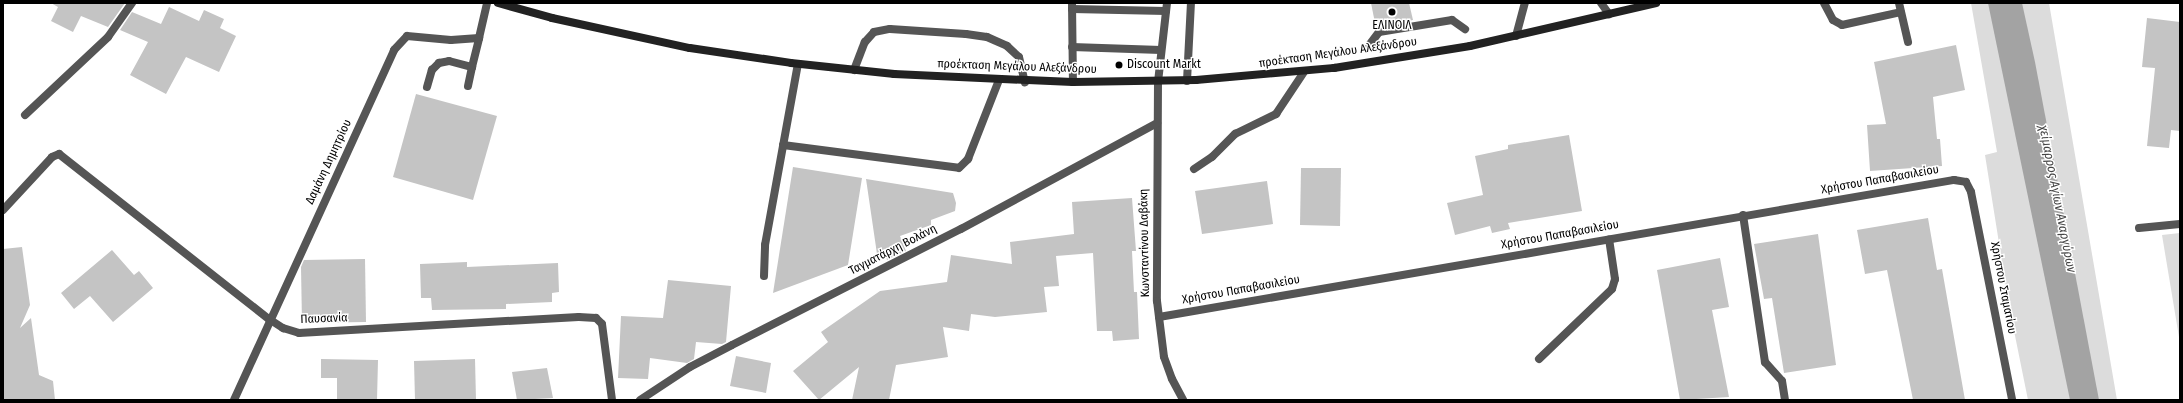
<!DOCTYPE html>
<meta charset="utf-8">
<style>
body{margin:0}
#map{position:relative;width:2183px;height:403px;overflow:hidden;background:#fff;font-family:"Fira Sans Condensed",sans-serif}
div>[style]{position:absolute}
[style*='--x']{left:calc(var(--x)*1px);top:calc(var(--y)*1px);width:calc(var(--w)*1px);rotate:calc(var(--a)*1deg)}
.green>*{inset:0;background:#dcdcdc}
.water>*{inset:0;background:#a3a3a3}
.building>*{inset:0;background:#c4c4c4}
.lane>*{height:8px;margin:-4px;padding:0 4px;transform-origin:4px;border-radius:4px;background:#555}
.street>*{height:8px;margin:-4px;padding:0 4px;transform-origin:4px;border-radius:4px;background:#555}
.secondary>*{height:8px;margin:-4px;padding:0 4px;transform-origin:4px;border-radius:4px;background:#222}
.dots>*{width:11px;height:11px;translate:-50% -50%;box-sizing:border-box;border:2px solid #fff;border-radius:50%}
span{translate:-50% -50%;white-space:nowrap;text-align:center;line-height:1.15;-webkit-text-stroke:3px #fff;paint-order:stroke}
.poi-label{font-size:12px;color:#000}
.left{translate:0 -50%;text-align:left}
.street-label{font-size:12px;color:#000}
.water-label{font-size:13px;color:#444;font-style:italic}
.frame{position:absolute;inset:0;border:4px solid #000;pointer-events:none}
</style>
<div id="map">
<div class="green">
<div style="clip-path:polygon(1971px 3px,2049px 3px,2117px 400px,2028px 400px,2009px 306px,1985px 155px,1997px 152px)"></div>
<div style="clip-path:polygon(2180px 233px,2180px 343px,2162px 235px)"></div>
</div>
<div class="water">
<div style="clip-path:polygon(1988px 3px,2022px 3px,2035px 62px,2099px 400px,2070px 400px)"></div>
</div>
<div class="building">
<div style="clip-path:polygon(51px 3px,125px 3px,108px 27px,81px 16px,73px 32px,51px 21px,58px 7px)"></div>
<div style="clip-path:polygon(1371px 3px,1409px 3px,1413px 20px,1376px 28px)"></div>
<div style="clip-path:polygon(169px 7px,199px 21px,204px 10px,224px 19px,220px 28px,236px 36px,219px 72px,186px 57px,166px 94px,130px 75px,148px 42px,120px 30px,132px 12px,161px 24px)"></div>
<div style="clip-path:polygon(2147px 18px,2180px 22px,2180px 131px,2171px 130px,2169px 148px,2147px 146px,2155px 68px,2142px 67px)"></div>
<div style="clip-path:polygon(1956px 45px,1965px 90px,1933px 97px,1937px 139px,1940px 139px,1942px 166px,1870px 171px,1867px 125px,1886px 124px,1874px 62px)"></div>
<div style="clip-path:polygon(416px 94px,497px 116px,473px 200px,393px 177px)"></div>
<div style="clip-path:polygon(1569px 135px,1582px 211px,1508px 223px,1510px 229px,1492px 233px,1490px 226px,1455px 235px,1447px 203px,1483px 195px,1475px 156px,1508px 149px,1508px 145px)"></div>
<div style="clip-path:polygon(793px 167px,862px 178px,848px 265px,773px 293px)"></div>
<div style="clip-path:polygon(1301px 168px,1341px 168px,1340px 226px,1300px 225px)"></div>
<div style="clip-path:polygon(866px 179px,953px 193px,956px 203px,955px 211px,931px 220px,931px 225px,900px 236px,906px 251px,887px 260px,884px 251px,877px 254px)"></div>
<div style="clip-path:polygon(1267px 181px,1273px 224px,1202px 234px,1195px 191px)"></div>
<div style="clip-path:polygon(1132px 198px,1136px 251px,1132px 251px,1134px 292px,1137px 292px,1139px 339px,1113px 341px,1112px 331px,1097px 331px,1093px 253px,1056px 256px,1059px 286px,1044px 287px,1047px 312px,995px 317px,971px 314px,969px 331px,943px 327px,948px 357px,896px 365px,889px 400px,852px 400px,859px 367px,819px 400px,793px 371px,828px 342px,821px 332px,880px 291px,947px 282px,951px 255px,1012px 264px,1010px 242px,1074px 234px,1072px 202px)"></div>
<div style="clip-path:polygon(1928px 218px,1937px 270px,1942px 269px,1965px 400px,1913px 400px,1887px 270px,1865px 274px,1857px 230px)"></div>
<div style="clip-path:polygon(1818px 234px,1836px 365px,1784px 373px,1772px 298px,1764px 299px,1754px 244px)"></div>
<div style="clip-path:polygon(22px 247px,30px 305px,20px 328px,31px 318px,39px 375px,53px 381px,55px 400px,3px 400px,3px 249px)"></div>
<div style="clip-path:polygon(112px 250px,134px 275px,139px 271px,153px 288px,113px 322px,90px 296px,74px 309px,61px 293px)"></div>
<div style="clip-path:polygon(1720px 258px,1729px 307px,1712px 310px,1729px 397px,1680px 400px,1657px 270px)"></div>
<div style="clip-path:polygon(365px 259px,366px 322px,302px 323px,301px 267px,304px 260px)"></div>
<div style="clip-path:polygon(467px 262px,467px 267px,558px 263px,559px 292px,552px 293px,552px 302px,506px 304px,506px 309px,432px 310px,431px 298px,421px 298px,420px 264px)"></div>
<div style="clip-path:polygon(668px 280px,731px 286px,726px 342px,722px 344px,696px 342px,694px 359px,687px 363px,650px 358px,648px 379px,618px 378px,621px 316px,663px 318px)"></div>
<div style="clip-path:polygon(736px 356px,771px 363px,766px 393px,730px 386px)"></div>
<div style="clip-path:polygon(321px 359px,378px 360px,377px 400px,337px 400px,337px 378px,321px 378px)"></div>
<div style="clip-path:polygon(475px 359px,476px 400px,415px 400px,414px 361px)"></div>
<div style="clip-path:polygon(547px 368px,553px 398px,517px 400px,512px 372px)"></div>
</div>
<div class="lane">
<div style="--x:1072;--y:3;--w:79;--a:89.3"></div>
<div style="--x:1601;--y:3;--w:14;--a:54"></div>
<div style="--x:1824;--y:3;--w:19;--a:62"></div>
<div style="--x:1833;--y:20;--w:10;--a:29"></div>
<div style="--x:1842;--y:25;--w:60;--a:-12.4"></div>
<div style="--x:1899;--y:3;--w:40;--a:77"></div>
<div style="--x:1072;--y:9;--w:94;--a:1.2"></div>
<div style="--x:1516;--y:36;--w:34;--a:-75"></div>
<div style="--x:1072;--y:47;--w:89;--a:1.9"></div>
<div style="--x:1367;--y:48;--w:20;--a:-53"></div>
<div style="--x:1379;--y:32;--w:74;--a:-9.3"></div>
<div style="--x:1452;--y:20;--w:16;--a:35"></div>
<div style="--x:854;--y:70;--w:30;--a:-69"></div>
<div style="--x:865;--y:42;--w:13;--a:-48"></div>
<div style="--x:874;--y:32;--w:16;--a:-11"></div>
<div style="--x:890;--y:29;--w:76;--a:3.8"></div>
<div style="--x:966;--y:34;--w:21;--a:8"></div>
<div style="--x:987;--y:37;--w:22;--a:24"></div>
<div style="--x:1007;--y:46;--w:16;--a:43"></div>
<div style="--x:1019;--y:57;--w:26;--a:77"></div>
<div style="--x:1187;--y:81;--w:78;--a:-87.1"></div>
<div style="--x:1158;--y:82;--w:80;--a:-83.5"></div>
<div style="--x:468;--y:86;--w:19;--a:-78"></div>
<div style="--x:427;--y:87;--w:18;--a:-74"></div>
<div style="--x:432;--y:70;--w:10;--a:-45"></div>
<div style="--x:439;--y:63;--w:10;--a:-11"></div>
<div style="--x:449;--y:61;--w:24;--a:15"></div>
<div style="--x:472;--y:67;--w:30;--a:-76"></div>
<div style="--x:25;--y:115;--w:114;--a:-43.2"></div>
<div style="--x:108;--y:37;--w:42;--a:-54.8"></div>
<div style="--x:783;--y:145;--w:177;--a:7.4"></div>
<div style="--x:959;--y:168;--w:13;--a:-45"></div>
<div style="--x:968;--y:159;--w:85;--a:-68.6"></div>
<div style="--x:1194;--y:169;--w:22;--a:-34"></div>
<div style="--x:1212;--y:157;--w:33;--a:-45"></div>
<div style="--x:1235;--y:134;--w:46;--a:-26"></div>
<div style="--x:1276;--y:114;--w:50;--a:-56.3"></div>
<div style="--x:764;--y:276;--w:31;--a:-88"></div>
<div style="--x:765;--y:245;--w:184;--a:-79.7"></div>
</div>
<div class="street">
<div style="--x:1158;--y:82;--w:219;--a:90.3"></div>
<div style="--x:1157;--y:301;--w:56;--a:82.9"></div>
<div style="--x:1164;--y:357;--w:23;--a:70"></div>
<div style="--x:1172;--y:379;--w:24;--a:62"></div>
<div style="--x:3;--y:210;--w:72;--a:-47.2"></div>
<div style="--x:52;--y:157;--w:8;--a:-23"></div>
<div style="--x:59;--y:154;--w:267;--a:38.2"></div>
<div style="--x:269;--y:319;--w:17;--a:33"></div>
<div style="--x:283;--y:328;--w:17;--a:17"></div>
<div style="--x:299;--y:333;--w:280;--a:-3.3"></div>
<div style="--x:579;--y:317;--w:17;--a:3"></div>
<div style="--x:596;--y:318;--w:8;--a:45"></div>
<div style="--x:602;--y:324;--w:77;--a:82.5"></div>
<div style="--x:1743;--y:215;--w:149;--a:81.5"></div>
<div style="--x:1765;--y:362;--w:25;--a:48"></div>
<div style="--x:1782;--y:381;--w:19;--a:81"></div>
<div style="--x:2139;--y:228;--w:41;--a:-5.6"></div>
<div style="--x:1159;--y:317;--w:807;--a:-9.78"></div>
<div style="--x:1954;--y:180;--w:12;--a:9"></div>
<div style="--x:1966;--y:182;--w:11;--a:63"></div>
<div style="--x:1971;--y:192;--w:212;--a:78.8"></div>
<div style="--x:1539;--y:359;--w:101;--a:-43.8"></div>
<div style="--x:1612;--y:289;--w:10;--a:-73"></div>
<div style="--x:1615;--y:279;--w:40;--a:-98.5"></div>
<div style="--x:234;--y:400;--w:385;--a:-65.4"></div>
<div style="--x:394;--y:50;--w:19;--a:-47"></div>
<div style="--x:407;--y:36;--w:44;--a:5.2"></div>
<div style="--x:451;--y:40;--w:28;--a:-4"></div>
<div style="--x:479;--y:38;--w:36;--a:-77"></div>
<div style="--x:640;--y:400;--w:60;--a:-33.4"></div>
<div style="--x:690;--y:367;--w:47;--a:-27.6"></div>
<div style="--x:732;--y:345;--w:257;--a:-26.9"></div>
<div style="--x:961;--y:229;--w:223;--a:-28.4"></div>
</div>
<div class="secondary">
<div style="--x:498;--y:3;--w:56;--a:15.5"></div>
<div style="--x:552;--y:18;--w:141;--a:12.3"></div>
<div style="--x:690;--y:48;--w:102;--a:8.4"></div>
<div style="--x:791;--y:63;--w:104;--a:6.1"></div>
<div style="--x:894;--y:74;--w:179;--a:2.6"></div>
<div style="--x:1073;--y:82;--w:123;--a:-0.9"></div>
<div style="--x:1196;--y:80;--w:139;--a:-5"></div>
<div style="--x:1334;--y:68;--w:138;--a:-9.2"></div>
<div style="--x:1470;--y:46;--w:191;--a:-13"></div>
</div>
<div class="dots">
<div style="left:1392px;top:12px;background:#000"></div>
<div style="left:1119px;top:65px;background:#000"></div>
</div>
<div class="poi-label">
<span style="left:1392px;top:26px">ΕΛΙΝΟΙΛ</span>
<span class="left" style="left:1127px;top:65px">Discount Markt</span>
</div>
<div class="street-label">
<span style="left:1338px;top:53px;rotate:-8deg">προέκταση Μεγάλου Αλεξάνδρου</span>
<span style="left:1017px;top:67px;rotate:2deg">προέκταση Μεγάλου Αλεξάνδρου</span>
<span style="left:329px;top:162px;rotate:-65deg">Δαμάνη Δημητρίου</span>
<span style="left:1880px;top:180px;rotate:-10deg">Χρήστου Παπαβασιλείου</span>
<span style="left:1560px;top:235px;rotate:-10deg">Χρήστου Παπαβασιλείου</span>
<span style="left:1145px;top:243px;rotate:-91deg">Κωνσταντίνου Δαβάκη</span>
<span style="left:893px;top:250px;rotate:-27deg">Ταγματάρχη Βολάνη</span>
<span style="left:2003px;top:288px;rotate:79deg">Χρήστου Σταματίου</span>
<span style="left:1241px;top:290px;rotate:-10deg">Χρήστου Παπαβασιλείου</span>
<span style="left:324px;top:319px;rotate:-2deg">Παυσανία</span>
</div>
<div class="water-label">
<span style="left:2057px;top:199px;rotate:79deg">χείμαρρος Αγίων Αναργύρων</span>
</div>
<div class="frame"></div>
</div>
